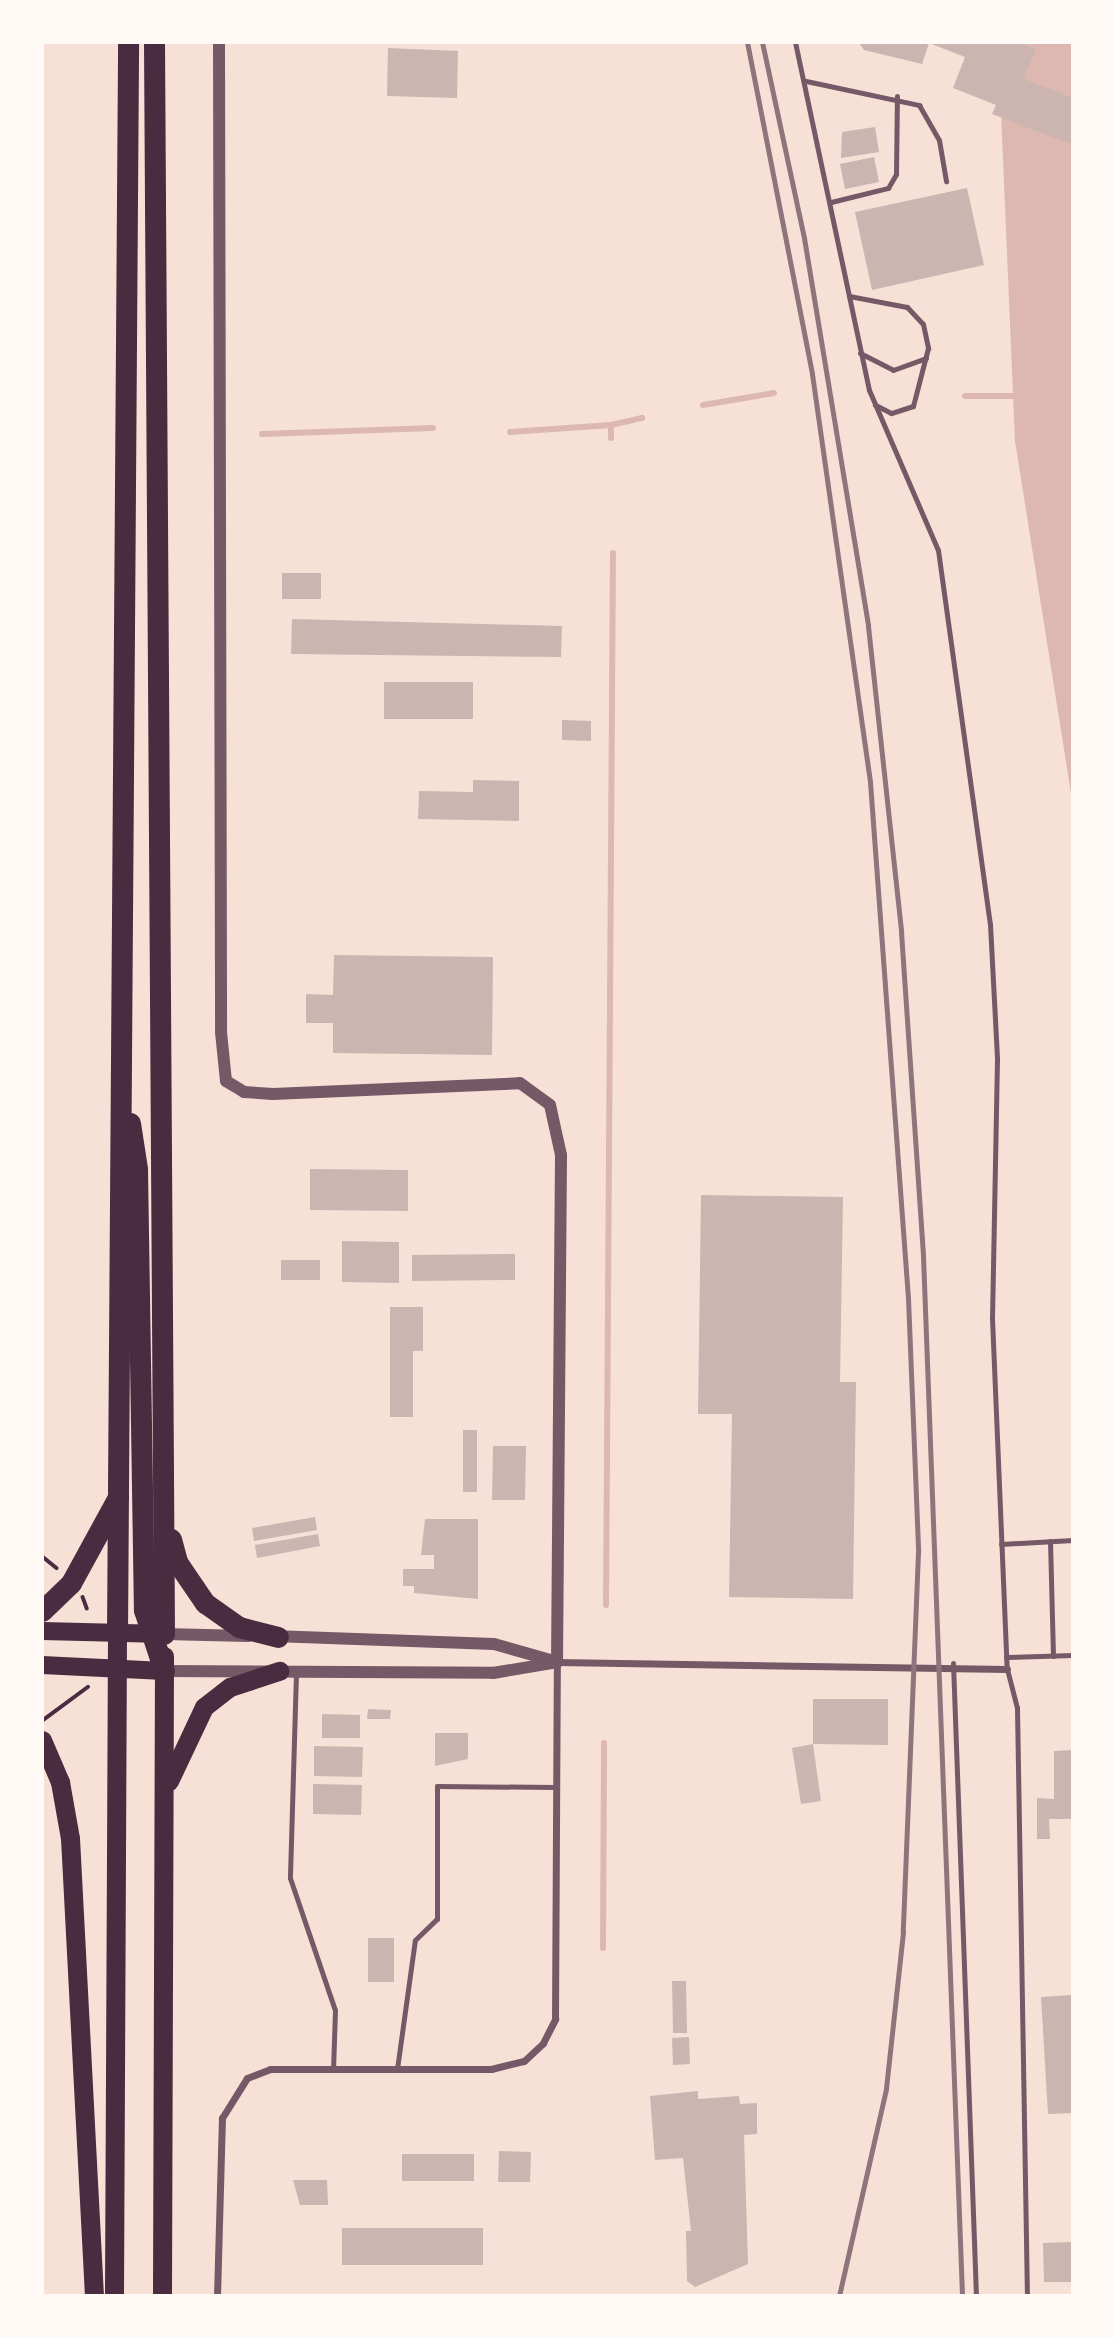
<!DOCTYPE html>
<style>
body{margin:0}
#map{position:relative;width:1115px;height:2338px;overflow:hidden;background:#f7e1d7;font-family:"Asap Condensed",sans-serif}
div>[style]{position:absolute}
[style*='--x']{left:calc(var(--x)*1px);top:calc(var(--y)*1px);width:calc(var(--w)*1px);rotate:calc(var(--a)*1deg)}
.water>*{inset:0;background:#dcb8b0}
.stream>*{height:6px;margin:-3px;padding:0 3px;transform-origin:3px;border-radius:3px;background:#dcb8b0}
.building>*{inset:0;background:#ccb4b1}
.path>*{height:3.5px;margin:-1.75px;padding:0 1.75px;transform-origin:1.75px;border-radius:1.75px;background:#4a2c40}
.service>*{height:5px;margin:-2.5px;padding:0 2.5px;transform-origin:2.5px;border-radius:2.5px;background:#755966}
.minor>*{height:7px;margin:-3.5px;padding:0 3.5px;transform-origin:3.5px;border-radius:3.5px;background:#755966}
.tertiary>*{height:12px;margin:-6px;padding:0 6px;transform-origin:6px;border-radius:6px;background:#755966}
.primary>*{height:18px;margin:-9px;padding:0 9px;transform-origin:9px;border-radius:9px;background:#4a2c40}
.trunk>*{height:19px;margin:-9.5px;padding:0 9.5px;transform-origin:9.5px;border-radius:9.5px;background:#4a2c40}
.motorway>*{height:21px;margin:-10.5px;padding:0 10.5px;transform-origin:10.5px;border-radius:10.5px;background:#4a2c40}
.rail>*{height:5px;margin:-2.5px;padding:0 2.5px;transform-origin:2.5px;border-radius:2.5px;background:#8f747c}
span{translate:-50% -50%;white-space:nowrap;text-align:center;line-height:1.15;-webkit-text-stroke:7px #fffaf5;paint-order:stroke}
.frame{position:absolute;inset:0;border:44px solid #fffaf5;pointer-events:none}
</style>
<div id="map">
<div class="water">
<div style="clip-path:polygon(998px 42px,1073px 42px,1073px 806px,1015px 441px)"></div>
</div>
<div class="stream">
<div style="--x:965;--y:396;--w:48;--a:0"></div>
<div style="--x:703;--y:405;--w:72;--a:-9.6"></div>
<div style="--x:510;--y:432;--w:101;--a:-4"></div>
<div style="--x:262;--y:434;--w:171;--a:-2"></div>
<div style="--x:611;--y:438;--w:13;--a:-90"></div>
<div style="--x:611;--y:425;--w:32;--a:-13"></div>
<div style="--x:606;--y:1605;--w:1052;--a:-89.62"></div>
<div style="--x:603;--y:1948;--w:205;--a:-89.7"></div>
</div>
<div class="building">
<div style="clip-path:polygon(1017px 42px,1036px 49px,1024px 79px,1073px 98px,1073px 145px,992px 114px,996px 105px,953px 88px,965px 57px,929px 43px,922px 64px,864px 50px,859px 43px)"></div>
<div style="clip-path:polygon(388px 48px,458px 51px,457px 98px,387px 96px)"></div>
<div style="clip-path:polygon(875px 127px,879px 152px,841px 158px,842px 132px)"></div>
<div style="clip-path:polygon(874px 157px,879px 182px,845px 189px,840px 164px)"></div>
<div style="clip-path:polygon(967px 188px,984px 265px,872px 290px,855px 212px)"></div>
<div style="clip-path:polygon(282px 573px,321px 573px,321px 599px,282px 599px)"></div>
<div style="clip-path:polygon(292px 619px,562px 626px,561px 657px,291px 654px)"></div>
<div style="clip-path:polygon(384px 682px,473px 682px,473px 719px,384px 719px)"></div>
<div style="clip-path:polygon(562px 720px,591px 721px,591px 741px,562px 740px)"></div>
<div style="clip-path:polygon(473px 780px,519px 781px,519px 821px,418px 819px,419px 791px,473px 792px)"></div>
<div style="clip-path:polygon(334px 955px,493px 957px,492px 1055px,333px 1053px,333px 1023px,306px 1023px,306px 994px,333px 995px)"></div>
<div style="clip-path:polygon(310px 1169px,408px 1170px,408px 1211px,310px 1210px)"></div>
<div style="clip-path:polygon(701px 1195px,843px 1197px,840px 1382px,856px 1382px,853px 1599px,729px 1597px,732px 1414px,698px 1414px)"></div>
<div style="clip-path:polygon(342px 1241px,399px 1242px,399px 1283px,342px 1282px)"></div>
<div style="clip-path:polygon(515px 1254px,515px 1280px,412px 1281px,412px 1255px)"></div>
<div style="clip-path:polygon(281px 1260px,320px 1260px,320px 1280px,281px 1280px)"></div>
<div style="clip-path:polygon(390px 1307px,423px 1307px,423px 1351px,413px 1351px,413px 1417px,390px 1417px)"></div>
<div style="clip-path:polygon(463px 1430px,477px 1430px,477px 1492px,463px 1492px)"></div>
<div style="clip-path:polygon(493px 1446px,526px 1446px,525px 1500px,492px 1500px)"></div>
<div style="clip-path:polygon(315px 1517px,317px 1530px,254px 1541px,252px 1528px)"></div>
<div style="clip-path:polygon(425px 1519px,478px 1519px,478px 1599px,414px 1593px,414px 1586px,403px 1586px,403px 1569px,434px 1569px,434px 1555px,421px 1555px)"></div>
<div style="clip-path:polygon(318px 1534px,320px 1546px,257px 1558px,255px 1545px)"></div>
<div style="clip-path:polygon(813px 1699px,888px 1699px,888px 1745px,813px 1744px)"></div>
<div style="clip-path:polygon(368px 1709px,391px 1710px,390px 1719px,367px 1719px)"></div>
<div style="clip-path:polygon(322px 1714px,360px 1715px,360px 1738px,322px 1738px)"></div>
<div style="clip-path:polygon(435px 1733px,468px 1733px,468px 1759px,435px 1766px)"></div>
<div style="clip-path:polygon(813px 1744px,821px 1801px,801px 1804px,792px 1748px)"></div>
<div style="clip-path:polygon(314px 1746px,363px 1747px,362px 1777px,314px 1776px)"></div>
<div style="clip-path:polygon(1073px 1750px,1073px 1819px,1049px 1819px,1050px 1839px,1037px 1839px,1037px 1798px,1054px 1799px,1054px 1751px)"></div>
<div style="clip-path:polygon(313px 1784px,362px 1785px,361px 1815px,313px 1814px)"></div>
<div style="clip-path:polygon(368px 1938px,394px 1938px,394px 1982px,368px 1982px)"></div>
<div style="clip-path:polygon(672px 1981px,686px 1981px,687px 2033px,673px 2033px)"></div>
<div style="clip-path:polygon(1072px 1995px,1073px 2113px,1048px 2114px,1041px 1997px)"></div>
<div style="clip-path:polygon(689px 2037px,690px 2064px,673px 2065px,672px 2038px)"></div>
<div style="clip-path:polygon(698px 2091px,698px 2099px,739px 2096px,740px 2104px,757px 2103px,757px 2134px,744px 2135px,748px 2264px,695px 2287px,687px 2281px,686px 2231px,691px 2231px,683px 2158px,655px 2160px,650px 2096px)"></div>
<div style="clip-path:polygon(499px 2151px,531px 2152px,530px 2182px,498px 2182px)"></div>
<div style="clip-path:polygon(402px 2154px,474px 2154px,474px 2181px,402px 2181px)"></div>
<div style="clip-path:polygon(293px 2180px,327px 2180px,328px 2205px,300px 2205px)"></div>
<div style="clip-path:polygon(342px 2228px,483px 2228px,483px 2265px,342px 2265px)"></div>
<div style="clip-path:polygon(1073px 2242px,1073px 2282px,1044px 2282px,1043px 2243px)"></div>
</div>
<div class="path">
<div style="--x:42;--y:1556;--w:19;--a:39"></div>
<div style="--x:83;--y:1597;--w:12;--a:70"></div>
<div style="--x:42;--y:1721;--w:57;--a:-36.5"></div>
</div>
<div class="service">
<div style="--x:795;--y:42;--w:356;--a:78"></div>
<div style="--x:869;--y:390;--w:174;--a:66.7"></div>
<div style="--x:938;--y:550;--w:378;--a:82.1"></div>
<div style="--x:990;--y:924;--w:135;--a:87"></div>
<div style="--x:997;--y:1059;--w:259;--a:91.1"></div>
<div style="--x:992;--y:1318;--w:351;--a:87.6"></div>
<div style="--x:1007;--y:1669;--w:40;--a:75.6"></div>
<div style="--x:1017;--y:1708;--w:588;--a:89.03"></div>
<div style="--x:806;--y:81;--w:116;--a:12"></div>
<div style="--x:919;--y:105;--w:40;--a:60.3"></div>
<div style="--x:939;--y:140;--w:42;--a:80.3"></div>
<div style="--x:831;--y:202;--w:59;--a:-13.8"></div>
<div style="--x:888;--y:188;--w:16;--a:-60"></div>
<div style="--x:896;--y:174;--w:78;--a:-89.3"></div>
<div style="--x:849;--y:296;--w:59;--a:10.7"></div>
<div style="--x:907;--y:307;--w:23;--a:47"></div>
<div style="--x:923;--y:324;--w:25;--a:78"></div>
<div style="--x:928;--y:348;--w:60;--a:104.5"></div>
<div style="--x:913;--y:406;--w:23;--a:162"></div>
<div style="--x:891;--y:413;--w:18;--a:-153"></div>
<div style="--x:860;--y:353;--w:37;--a:27"></div>
<div style="--x:893;--y:370;--w:35;--a:-20"></div>
<div style="--x:1050;--y:1541;--w:115;--a:88.5"></div>
<div style="--x:1001;--y:1544;--w:72;--a:-3.2"></div>
<div style="--x:1006;--y:1657;--w:67;--a:-1.7"></div>
<div style="--x:953;--y:1663;--w:633;--a:87.92"></div>
<div style="--x:296;--y:1673;--w:205;--a:91.7"></div>
<div style="--x:290;--y:1878;--w:139;--a:71.2"></div>
<div style="--x:335;--y:2010;--w:59;--a:91.9"></div>
<div style="--x:397;--y:2069;--w:130;--a:-82.1"></div>
<div style="--x:415;--y:1940;--w:30;--a:-44"></div>
<div style="--x:437;--y:1919;--w:133;--a:-90"></div>
<div style="--x:437;--y:1786;--w:119;--a:0.5"></div>
</div>
<div class="minor">
<div style="--x:217;--y:2296;--w:178;--a:-88.4"></div>
<div style="--x:222;--y:2118;--w:47;--a:-58"></div>
<div style="--x:247;--y:2078;--w:25;--a:-21"></div>
<div style="--x:270;--y:2069;--w:221;--a:0"></div>
<div style="--x:491;--y:2069;--w:34;--a:-14"></div>
<div style="--x:524;--y:2061;--w:26;--a:-43"></div>
<div style="--x:543;--y:2043;--w:27;--a:-63"></div>
<div style="--x:555;--y:2019;--w:357;--a:-89.7"></div>
<div style="--x:557;--y:1662;--w:450;--a:0.9"></div>
</div>
<div class="tertiary">
<div style="--x:219;--y:42;--w:990;--a:89.88"></div>
<div style="--x:221;--y:1032;--w:49;--a:84.2"></div>
<div style="--x:226;--y:1081;--w:21;--a:31"></div>
<div style="--x:244;--y:1092;--w:29;--a:4"></div>
<div style="--x:273;--y:1094;--w:247;--a:-2.5"></div>
<div style="--x:520;--y:1083;--w:37;--a:36"></div>
<div style="--x:550;--y:1105;--w:51;--a:77.6"></div>
<div style="--x:561;--y:1155;--w:507;--a:90.45"></div>
<div style="--x:164;--y:1634;--w:84;--a:1.4"></div>
<div style="--x:273;--y:1636;--w:221;--a:2.1"></div>
<div style="--x:494;--y:1644;--w:66;--a:15.9"></div>
<div style="--x:164;--y:1671;--w:329;--a:0.3"></div>
<div style="--x:493;--y:1673;--w:61;--a:-9.5"></div>
</div>
<div class="primary">
<div style="--x:42;--y:1631;--w:122;--a:1.4"></div>
<div style="--x:42;--y:1665;--w:122;--a:2.8"></div>
</div>
<div class="trunk">
<div style="--x:42;--y:1740;--w:46;--a:66.8"></div>
<div style="--x:60;--y:1782;--w:57;--a:79.9"></div>
<div style="--x:70;--y:1838;--w:459;--a:87"></div>
<div style="--x:169;--y:1781;--w:82;--a:-64.7"></div>
<div style="--x:204;--y:1707;--w:33;--a:-38"></div>
<div style="--x:230;--y:1687;--w:52;--a:-18.1"></div>
<div style="--x:114;--y:2296;--w:663;--a:-89.74"></div>
<div style="--x:162;--y:2296;--w:640;--a:-89.82"></div>
</div>
<div class="motorway">
<div style="--x:154;--y:42;--w:1592;--a:89.64"></div>
<div style="--x:130;--y:1123;--w:47;--a:81.3"></div>
<div style="--x:137;--y:1169;--w:441;--a:89.1"></div>
<div style="--x:144;--y:1610;--w:64;--a:71.8"></div>
<div style="--x:171;--y:1539;--w:24;--a:75"></div>
<div style="--x:177;--y:1562;--w:50;--a:55.7"></div>
<div style="--x:205;--y:1603;--w:42;--a:35.2"></div>
<div style="--x:239;--y:1627;--w:40;--a:14.4"></div>
<div style="--x:42;--y:1611;--w:40;--a:-44"></div>
<div style="--x:71;--y:1583;--w:98;--a:-61.3"></div>
<div style="--x:117;--y:1633;--w:1591;--a:-89.6"></div>
</div>
<div class="rail">
<div style="--x:747;--y:42;--w:338;--a:78.9"></div>
<div style="--x:812;--y:374;--w:412;--a:81.9"></div>
<div style="--x:870;--y:782;--w:517;--a:85.79"></div>
<div style="--x:908;--y:1298;--w:254;--a:87.7"></div>
<div style="--x:918;--y:1552;--w:380;--a:92.3"></div>
<div style="--x:903;--y:1932;--w:158;--a:96.2"></div>
<div style="--x:886;--y:2089;--w:212;--a:102.8"></div>
<div style="--x:762;--y:42;--w:200;--a:77.9"></div>
<div style="--x:804;--y:238;--w:393;--a:80.6"></div>
<div style="--x:868;--y:626;--w:308;--a:83.8"></div>
<div style="--x:901;--y:932;--w:325;--a:86.1"></div>
<div style="--x:923;--y:1256;--w:1041;--a:87.85"></div>
</div>
<div class="frame"></div>
</div>
